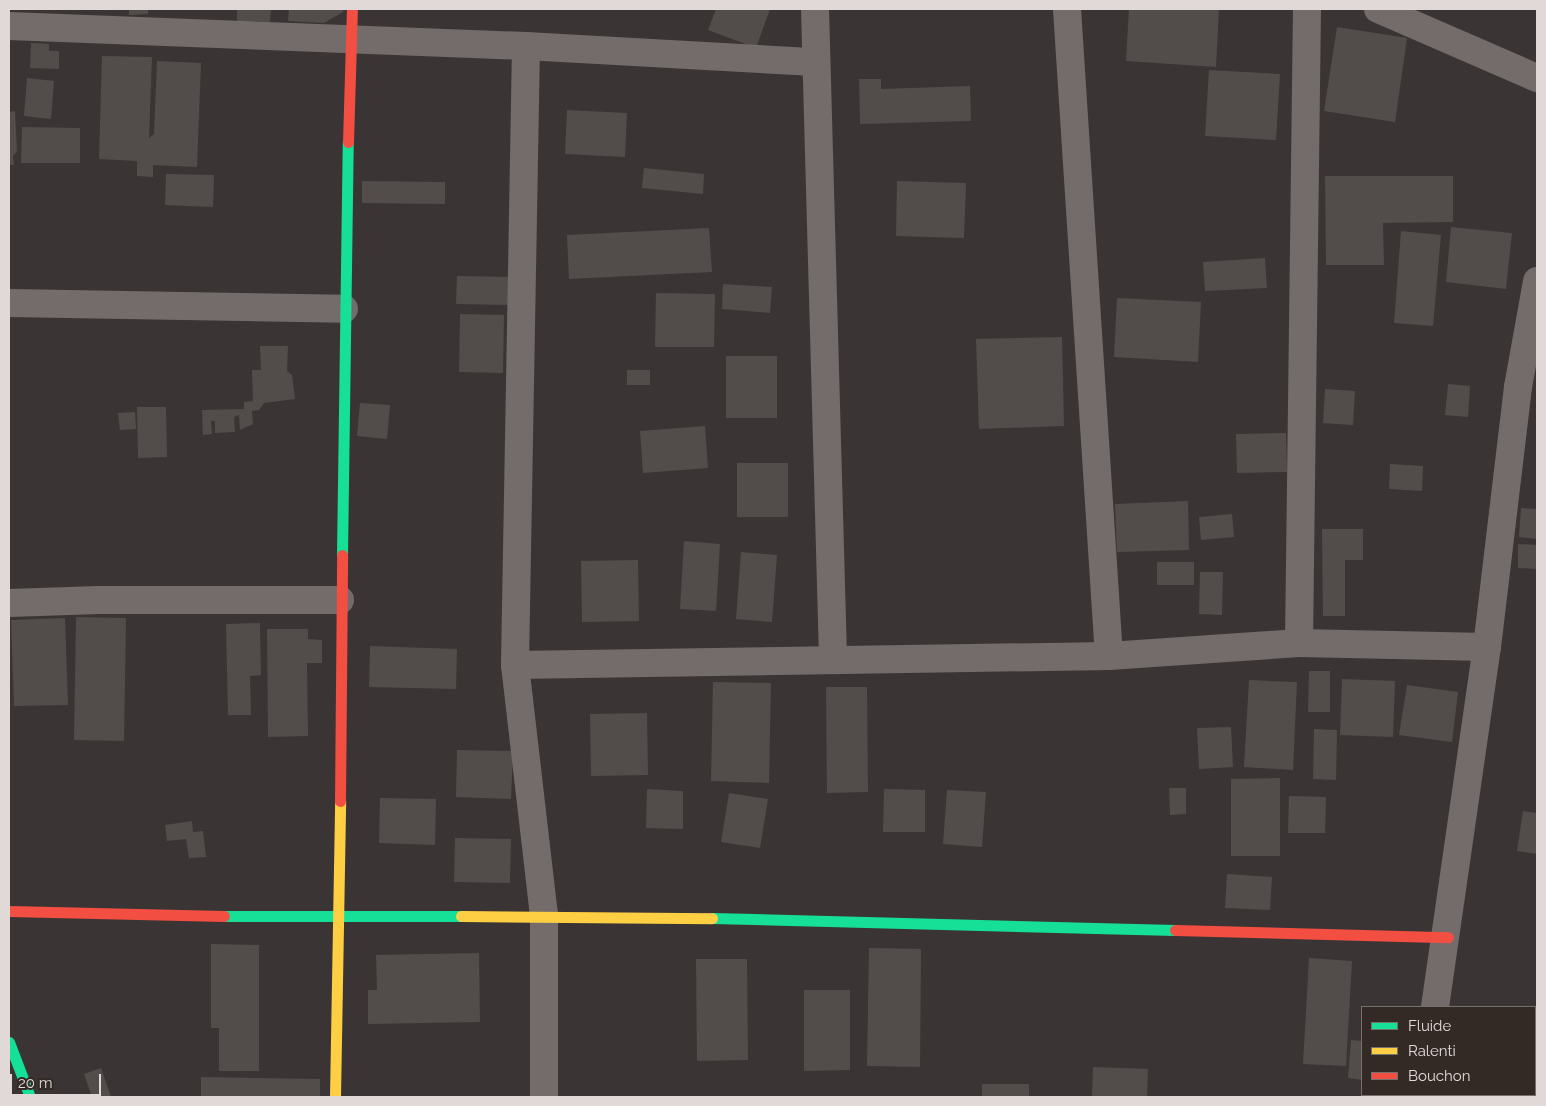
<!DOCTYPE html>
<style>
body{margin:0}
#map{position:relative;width:1546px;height:1106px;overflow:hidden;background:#3a3534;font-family:Raleway,sans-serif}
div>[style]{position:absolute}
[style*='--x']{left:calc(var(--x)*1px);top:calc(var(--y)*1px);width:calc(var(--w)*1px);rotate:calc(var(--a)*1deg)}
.building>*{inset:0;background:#524d4b}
.street>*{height:28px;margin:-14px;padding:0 14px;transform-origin:14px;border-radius:14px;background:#746c6a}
.fast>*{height:11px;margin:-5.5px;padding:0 5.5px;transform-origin:5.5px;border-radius:5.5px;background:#16e098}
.slow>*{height:11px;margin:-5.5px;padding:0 5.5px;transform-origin:5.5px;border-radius:5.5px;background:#ffcf43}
.jam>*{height:11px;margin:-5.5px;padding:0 5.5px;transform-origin:5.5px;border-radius:5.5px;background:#f24e42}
span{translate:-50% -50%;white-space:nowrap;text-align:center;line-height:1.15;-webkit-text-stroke:4px #332a26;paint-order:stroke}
.frame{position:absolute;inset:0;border:10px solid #e0d9d7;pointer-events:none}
.legend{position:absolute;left:1361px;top:1006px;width:175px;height:90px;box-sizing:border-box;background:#332a26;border:1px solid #78706d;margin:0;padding:6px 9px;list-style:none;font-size:15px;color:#e0d9d7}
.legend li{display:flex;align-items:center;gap:10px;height:25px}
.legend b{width:25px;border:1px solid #78706d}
.scale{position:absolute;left:10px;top:1074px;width:91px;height:22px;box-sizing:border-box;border:2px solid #e0d9d7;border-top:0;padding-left:6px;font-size:15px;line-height:18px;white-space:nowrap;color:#e0d9d7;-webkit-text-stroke:4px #332a26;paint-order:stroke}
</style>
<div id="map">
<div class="building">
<div style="clip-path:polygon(129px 9px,148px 9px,148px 14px,129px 15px)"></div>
<div style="clip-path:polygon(237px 9px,271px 9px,270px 22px,237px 21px)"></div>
<div style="clip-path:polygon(289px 9px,343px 9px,343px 12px,324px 23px,288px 21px)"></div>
<div style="clip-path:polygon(716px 9px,770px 9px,756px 48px,708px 30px)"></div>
<div style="clip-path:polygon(1129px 9px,1219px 9px,1216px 67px,1126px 61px)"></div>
<div style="clip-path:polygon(1337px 27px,1407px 38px,1395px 122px,1324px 111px)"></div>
<div style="clip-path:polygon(31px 43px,49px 44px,49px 51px,59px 51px,59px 69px,30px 68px)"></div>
<div style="clip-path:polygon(102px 56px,152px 57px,149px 138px,154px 134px,157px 61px,201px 63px,197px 167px,153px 165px,153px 177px,137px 176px,137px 161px,99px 159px)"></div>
<div style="clip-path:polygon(1209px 70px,1280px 74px,1276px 140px,1205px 136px)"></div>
<div style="clip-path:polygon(27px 78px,54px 81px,51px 119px,24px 116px)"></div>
<div style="clip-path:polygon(859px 79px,881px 79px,881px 89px,970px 86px,971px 121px,860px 124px)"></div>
<div style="clip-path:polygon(567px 110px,627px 113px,625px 157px,565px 154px)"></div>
<div style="clip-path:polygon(15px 111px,17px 151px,13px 156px,14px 165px,9px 165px,9px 112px)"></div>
<div style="clip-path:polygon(22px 127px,80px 128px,80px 163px,21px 163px)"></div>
<div style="clip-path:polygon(644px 168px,704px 174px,703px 194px,642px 188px)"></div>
<div style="clip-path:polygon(166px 174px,214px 175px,213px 207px,165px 205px)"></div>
<div style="clip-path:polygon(1325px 176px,1453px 176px,1453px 222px,1383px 223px,1384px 265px,1326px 265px)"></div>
<div style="clip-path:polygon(362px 181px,445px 182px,445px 204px,362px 203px)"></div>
<div style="clip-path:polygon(897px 181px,966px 183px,964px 238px,896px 236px)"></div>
<div style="clip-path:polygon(1451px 227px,1512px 233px,1506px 289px,1446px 282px)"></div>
<div style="clip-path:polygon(709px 228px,712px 272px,569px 279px,567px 235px)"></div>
<div style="clip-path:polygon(1401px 231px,1441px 235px,1433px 326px,1394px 323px)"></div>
<div style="clip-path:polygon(1265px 258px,1267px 288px,1205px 291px,1203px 262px)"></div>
<div style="clip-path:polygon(457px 276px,511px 277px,510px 305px,456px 304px)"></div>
<div style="clip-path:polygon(723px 284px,772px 287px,770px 313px,722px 309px)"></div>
<div style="clip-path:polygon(656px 293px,715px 294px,714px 347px,655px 347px)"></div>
<div style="clip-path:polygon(1117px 298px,1201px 302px,1198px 362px,1114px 357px)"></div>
<div style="clip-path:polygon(460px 314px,504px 315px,503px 373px,459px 372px)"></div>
<div style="clip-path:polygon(1062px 337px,1064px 426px,979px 429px,976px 339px)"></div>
<div style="clip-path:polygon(260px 346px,288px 346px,287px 371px,292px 375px,295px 399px,264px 403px,259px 410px,252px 411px,253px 424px,240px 430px,239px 415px,234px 417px,235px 432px,215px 433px,215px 421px,211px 421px,212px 434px,203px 435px,202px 410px,244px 409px,244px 402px,253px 401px,252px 370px,261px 370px)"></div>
<div style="clip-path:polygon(726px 356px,777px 356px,777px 418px,726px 418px)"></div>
<div style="clip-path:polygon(627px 370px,650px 370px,650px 385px,627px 385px)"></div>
<div style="clip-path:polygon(1448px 384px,1470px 386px,1468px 417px,1445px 415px)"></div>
<div style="clip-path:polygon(1325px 389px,1355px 391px,1353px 425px,1323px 423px)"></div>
<div style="clip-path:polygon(360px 403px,390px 405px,387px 439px,357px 436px)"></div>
<div style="clip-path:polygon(137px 407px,166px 407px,167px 457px,138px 458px)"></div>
<div style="clip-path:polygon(135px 412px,136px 429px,120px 430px,118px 413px)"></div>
<div style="clip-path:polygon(705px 426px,708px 468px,643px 473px,640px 431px)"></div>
<div style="clip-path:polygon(1286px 433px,1287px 472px,1237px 473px,1236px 434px)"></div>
<div style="clip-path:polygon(737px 463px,788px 463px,788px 517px,737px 517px)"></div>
<div style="clip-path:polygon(1390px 464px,1423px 466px,1422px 491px,1389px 489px)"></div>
<div style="clip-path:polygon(1188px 501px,1189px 550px,1117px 552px,1115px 504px)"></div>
<div style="clip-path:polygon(1521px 508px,1537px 509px,1537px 539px,1519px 537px)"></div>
<div style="clip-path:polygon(1232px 514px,1234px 537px,1201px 540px,1199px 517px)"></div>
<div style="clip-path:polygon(1322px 529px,1363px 529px,1363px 560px,1345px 560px,1345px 616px,1323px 616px)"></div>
<div style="clip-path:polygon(684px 541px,720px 544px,716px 611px,680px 609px)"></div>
<div style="clip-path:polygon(1518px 544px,1537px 545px,1537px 569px,1518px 568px)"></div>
<div style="clip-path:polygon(741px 552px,777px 555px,772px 622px,736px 619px)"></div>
<div style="clip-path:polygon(638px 560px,639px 621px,582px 622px,581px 561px)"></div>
<div style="clip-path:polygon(1157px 562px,1194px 562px,1194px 585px,1157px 585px)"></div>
<div style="clip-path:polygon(1200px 572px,1223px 572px,1222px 615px,1199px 614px)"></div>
<div style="clip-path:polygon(76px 617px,126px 618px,124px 741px,74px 740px)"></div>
<div style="clip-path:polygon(65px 618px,68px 705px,14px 706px,11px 620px)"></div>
<div style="clip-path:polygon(260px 623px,261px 675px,250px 676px,251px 715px,228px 715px,226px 624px)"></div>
<div style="clip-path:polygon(267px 629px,308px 629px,308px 639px,322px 640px,322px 663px,307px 663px,308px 736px,268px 737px)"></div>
<div style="clip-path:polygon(370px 646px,457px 649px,456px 689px,369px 687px)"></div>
<div style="clip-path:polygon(1309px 671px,1330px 671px,1330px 712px,1308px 712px)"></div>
<div style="clip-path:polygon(1342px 679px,1395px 681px,1393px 737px,1340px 735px)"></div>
<div style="clip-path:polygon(1249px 680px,1297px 682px,1293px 770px,1244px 767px)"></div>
<div style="clip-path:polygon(713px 682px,771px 683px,769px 783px,711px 781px)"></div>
<div style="clip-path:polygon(1407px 685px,1458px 692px,1452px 742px,1399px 735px)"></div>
<div style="clip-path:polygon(826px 687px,867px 687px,868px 792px,827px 793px)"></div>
<div style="clip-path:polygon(647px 713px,648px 775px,591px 776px,590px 714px)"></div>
<div style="clip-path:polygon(1231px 727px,1233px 767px,1199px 769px,1197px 728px)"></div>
<div style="clip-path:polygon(1314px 729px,1337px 730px,1336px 780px,1313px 779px)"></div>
<div style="clip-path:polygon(457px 750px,513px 751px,511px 799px,456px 797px)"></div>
<div style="clip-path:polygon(1280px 778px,1280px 856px,1231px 856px,1231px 779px)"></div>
<div style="clip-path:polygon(1169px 788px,1186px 788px,1186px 814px,1170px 815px)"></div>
<div style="clip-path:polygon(647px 789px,683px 791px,683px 829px,646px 828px)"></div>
<div style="clip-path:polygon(884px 789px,925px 790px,925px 832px,883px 832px)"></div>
<div style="clip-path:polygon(947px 790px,986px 792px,982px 847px,943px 844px)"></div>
<div style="clip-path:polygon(729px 793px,768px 799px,760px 848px,721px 842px)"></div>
<div style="clip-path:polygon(1289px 796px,1326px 797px,1325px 833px,1288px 833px)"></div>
<div style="clip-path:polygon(380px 798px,436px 799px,435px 845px,379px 843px)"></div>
<div style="clip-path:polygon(1523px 811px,1537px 813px,1537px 854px,1517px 851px)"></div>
<div style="clip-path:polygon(192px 821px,193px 832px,203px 831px,206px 857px,189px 858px,186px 839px,167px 841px,165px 825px)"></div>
<div style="clip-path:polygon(455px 838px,511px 839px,510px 883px,454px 882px)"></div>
<div style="clip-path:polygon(1227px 874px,1272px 877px,1270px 910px,1225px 908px)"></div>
<div style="clip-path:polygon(211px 944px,259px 945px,259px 1071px,219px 1071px,219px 1028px,211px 1028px)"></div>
<div style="clip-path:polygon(869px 948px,921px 949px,920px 1067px,867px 1066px)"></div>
<div style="clip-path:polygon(479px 953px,480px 1022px,368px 1024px,368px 990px,377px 990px,376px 955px)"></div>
<div style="clip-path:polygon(1309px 958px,1352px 961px,1346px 1066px,1303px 1064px)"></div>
<div style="clip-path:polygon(696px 959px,747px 959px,748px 1060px,697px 1061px)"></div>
<div style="clip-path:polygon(804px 990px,850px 990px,850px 1070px,804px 1071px)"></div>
<div style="clip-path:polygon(1351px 1040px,1362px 1041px,1362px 1080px,1348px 1078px)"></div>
<div style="clip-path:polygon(1093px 1067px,1148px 1069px,1147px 1097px,1092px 1097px)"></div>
<div style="clip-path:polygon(101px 1068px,111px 1097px,92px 1097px,84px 1074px)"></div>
<div style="clip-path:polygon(201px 1077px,320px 1079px,320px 1097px,201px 1097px)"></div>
<div style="clip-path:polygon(982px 1084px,1029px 1084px,1029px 1097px,982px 1097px)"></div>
<div style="clip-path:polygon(1462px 1095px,1523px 1095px,1461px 1097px)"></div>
</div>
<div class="street">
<div style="--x:815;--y:9;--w:650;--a:88.41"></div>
<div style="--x:1067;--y:9;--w:648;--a:86.29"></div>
<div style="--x:1378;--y:9;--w:173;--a:23.5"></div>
<div style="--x:9;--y:26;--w:517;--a:2.22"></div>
<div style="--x:526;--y:46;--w:289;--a:3.2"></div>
<div style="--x:526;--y:46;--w:619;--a:91.02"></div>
<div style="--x:515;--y:665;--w:251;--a:83.4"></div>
<div style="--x:544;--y:914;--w:183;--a:90"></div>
<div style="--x:9;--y:303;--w:335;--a:1"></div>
<div style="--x:9;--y:603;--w:90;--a:-1.9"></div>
<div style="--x:99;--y:600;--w:241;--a:0"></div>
<div style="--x:1299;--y:643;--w:634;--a:-89.28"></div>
<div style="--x:515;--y:665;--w:594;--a:-0.87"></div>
<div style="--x:1109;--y:656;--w:190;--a:-3.9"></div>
<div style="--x:1299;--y:643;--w:188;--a:1.2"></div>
<div style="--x:1435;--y:1007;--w:364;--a:-81.8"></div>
<div style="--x:1487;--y:647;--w:262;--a:-83.2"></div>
<div style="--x:1518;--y:387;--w:108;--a:-79.8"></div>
<div style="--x:1419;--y:1097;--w:2;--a:-63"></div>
</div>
<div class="fast">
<div style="--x:342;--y:555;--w:413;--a:-89.2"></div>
<div style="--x:224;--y:916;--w:237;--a:0"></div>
<div style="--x:712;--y:918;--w:463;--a:1.5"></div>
<div style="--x:9;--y:1042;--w:59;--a:69.1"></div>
</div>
<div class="slow">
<div style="--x:461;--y:916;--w:251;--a:0.5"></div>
<div style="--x:335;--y:1097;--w:296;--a:-89"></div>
</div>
<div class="jam">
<div style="--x:348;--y:142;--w:133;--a:-88.3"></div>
<div style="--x:340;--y:801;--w:246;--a:-89.5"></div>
<div style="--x:9;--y:911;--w:215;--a:1.3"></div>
<div style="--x:1175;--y:930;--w:273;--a:1.5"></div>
</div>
<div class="frame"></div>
<ul class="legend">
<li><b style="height:6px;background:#16e098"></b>Fluide</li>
<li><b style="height:6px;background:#ffcf43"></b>Ralenti</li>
<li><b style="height:6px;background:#f24e42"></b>Bouchon</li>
</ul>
<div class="scale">20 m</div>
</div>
